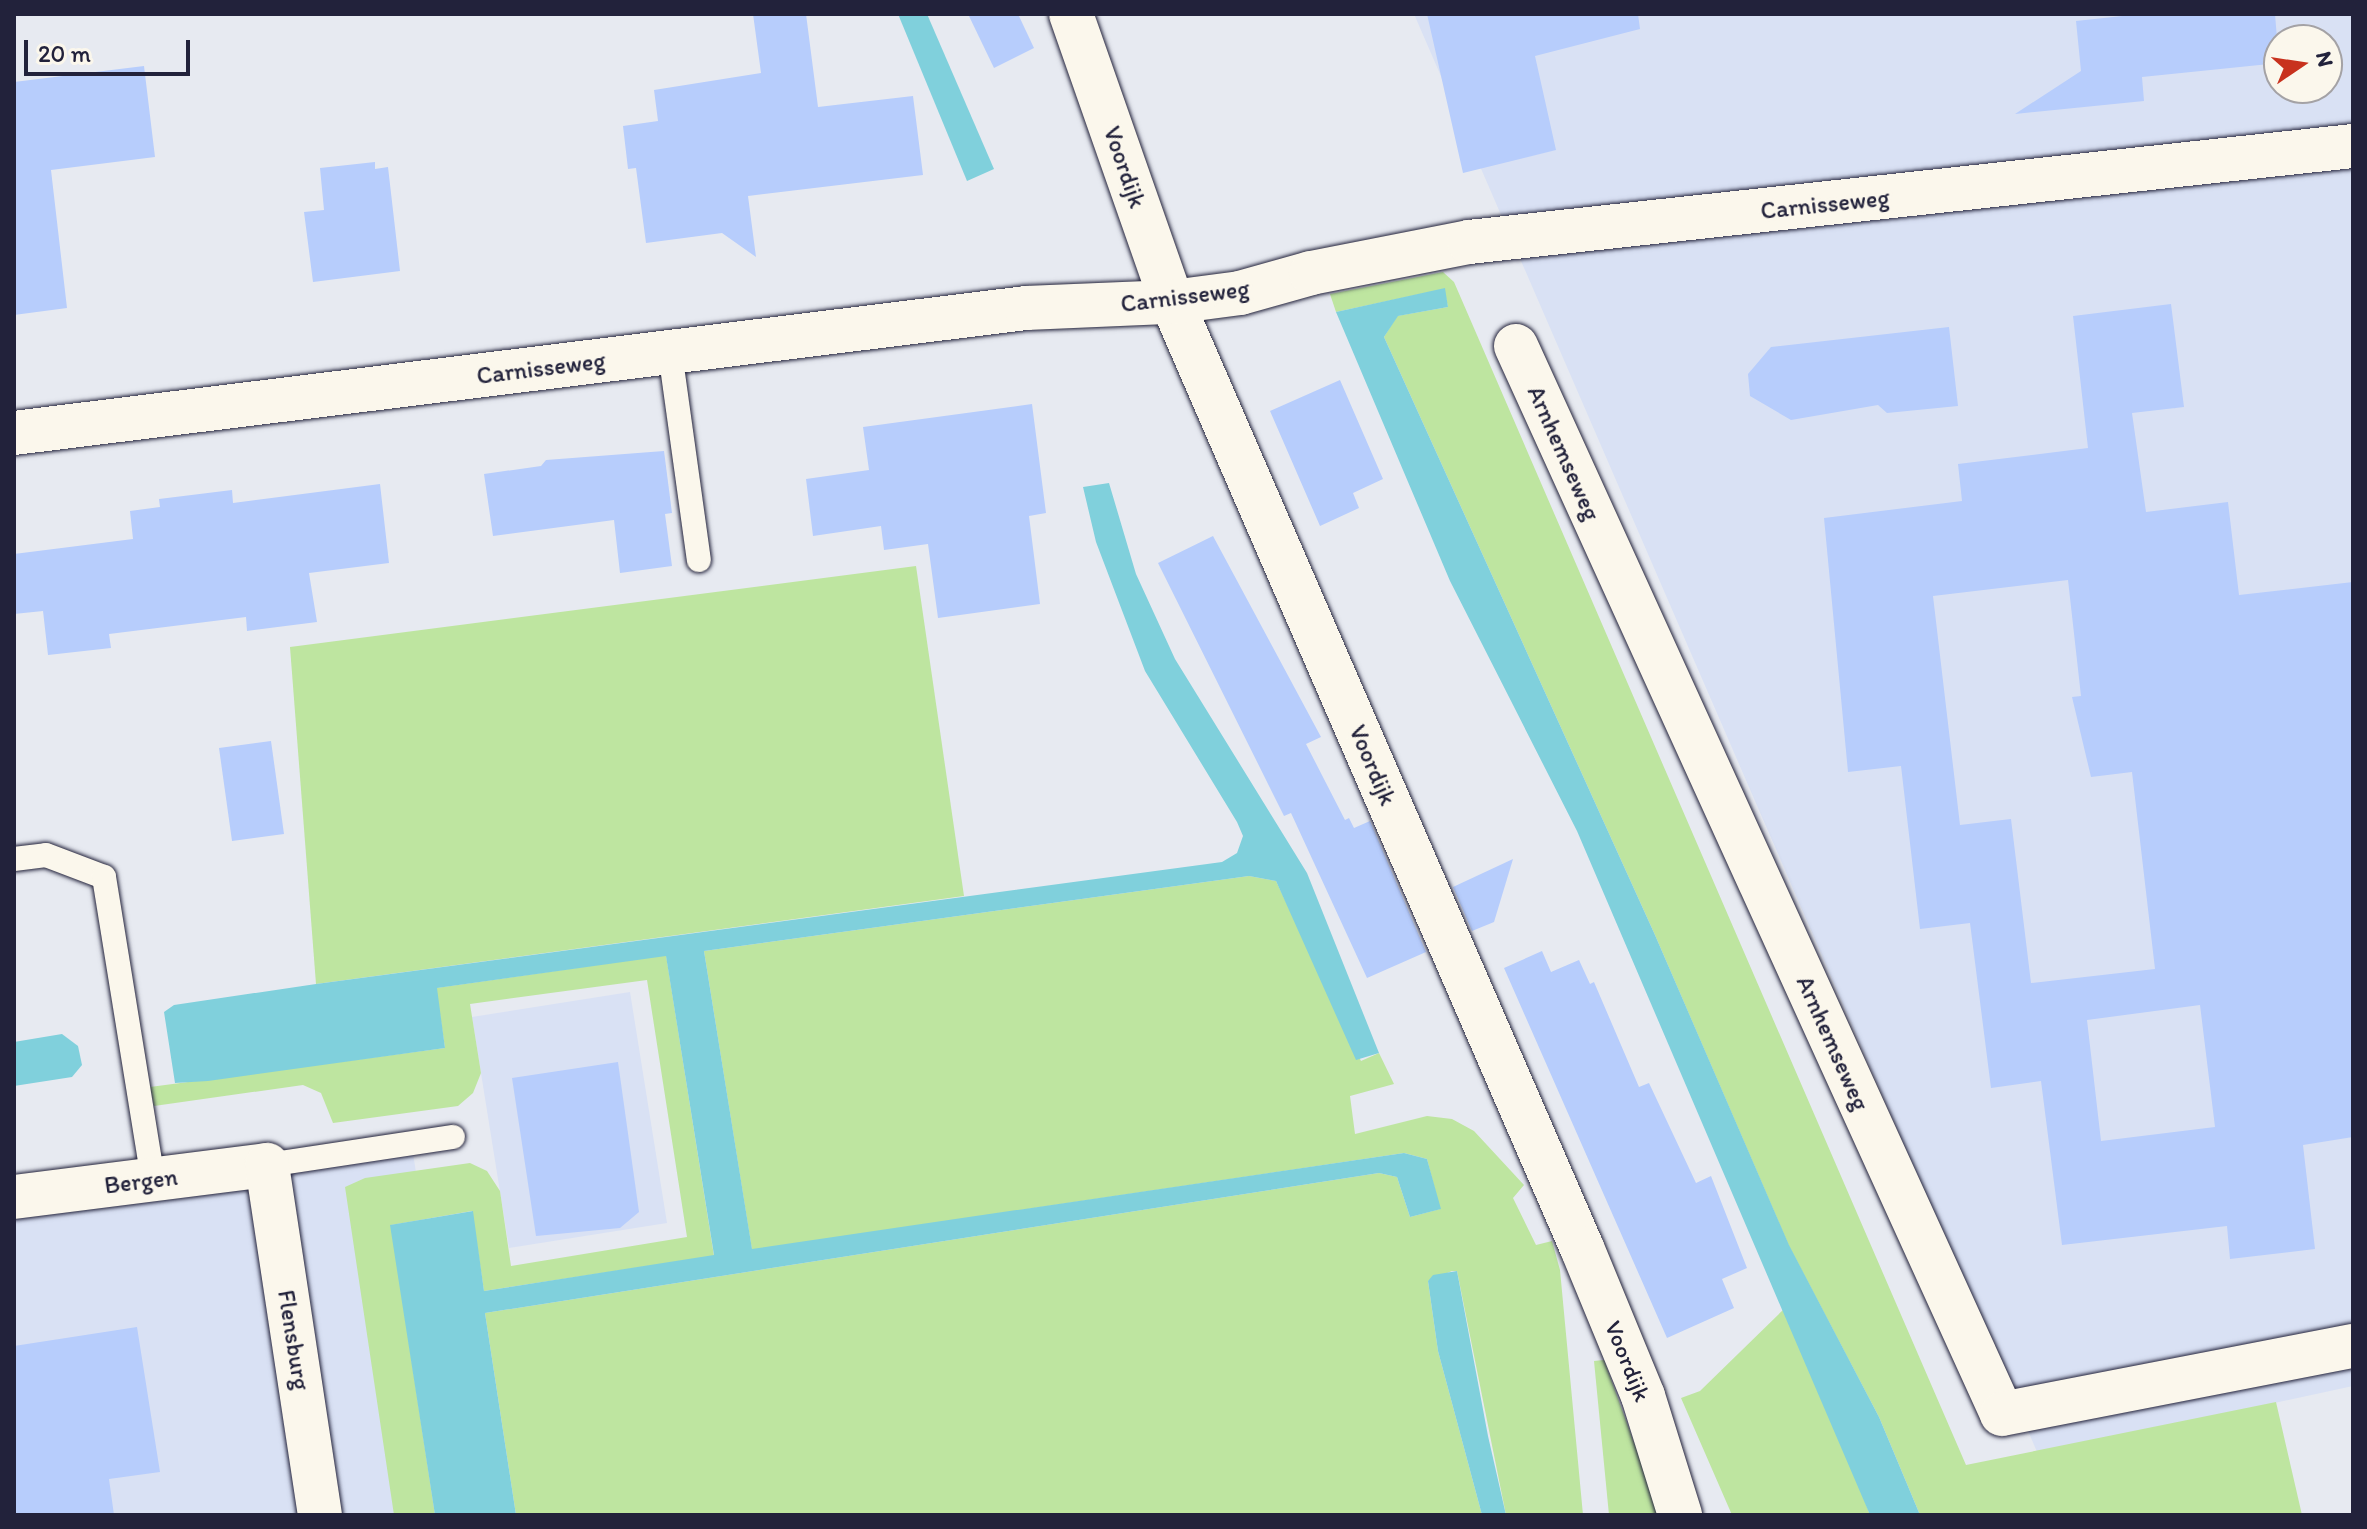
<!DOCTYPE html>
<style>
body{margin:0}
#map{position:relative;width:2367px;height:1529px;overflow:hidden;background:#e7eaf1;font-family:Itim,sans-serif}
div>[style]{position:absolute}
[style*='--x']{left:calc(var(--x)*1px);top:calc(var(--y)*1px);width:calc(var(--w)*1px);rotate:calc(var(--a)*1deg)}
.built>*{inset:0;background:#d9e1f4}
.green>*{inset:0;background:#bee5a0}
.water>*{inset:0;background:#80d0dc}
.building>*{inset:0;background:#b7cdfc}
.roads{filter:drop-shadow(0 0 2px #22223b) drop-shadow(0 0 2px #22223b)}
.lane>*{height:24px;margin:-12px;padding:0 12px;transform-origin:12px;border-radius:12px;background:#fbf7ec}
.street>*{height:44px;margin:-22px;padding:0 22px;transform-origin:22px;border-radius:22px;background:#fbf7ec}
span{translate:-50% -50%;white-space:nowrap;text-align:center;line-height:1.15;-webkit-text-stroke:6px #fbf7ec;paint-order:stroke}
.street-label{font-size:24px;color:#22223b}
.frame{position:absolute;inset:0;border:16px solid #22223b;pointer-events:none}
.north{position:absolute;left:2263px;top:24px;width:80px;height:80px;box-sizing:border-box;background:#fbf7ec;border:2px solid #a4a2a5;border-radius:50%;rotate:77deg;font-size:22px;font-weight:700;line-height:32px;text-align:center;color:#22223b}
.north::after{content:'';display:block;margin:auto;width:28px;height:36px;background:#c8321e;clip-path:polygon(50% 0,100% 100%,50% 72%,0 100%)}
.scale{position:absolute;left:24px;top:40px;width:166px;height:36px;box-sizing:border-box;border:4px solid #22223b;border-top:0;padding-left:10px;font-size:24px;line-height:28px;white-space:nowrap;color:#22223b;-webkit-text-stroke:6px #fbf7ec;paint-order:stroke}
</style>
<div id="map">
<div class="built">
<div style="clip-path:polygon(evenodd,1414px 14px,2353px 14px,2353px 1386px,2038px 1454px,1414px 14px,2279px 40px,2327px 40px,2327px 88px,2279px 88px,2279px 40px)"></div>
<div style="clip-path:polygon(630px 992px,667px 1223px,509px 1248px,472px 1017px)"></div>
<div style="clip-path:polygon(412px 1147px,470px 1515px,14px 1515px,14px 1201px)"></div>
</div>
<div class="green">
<div style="clip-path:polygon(1443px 272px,1454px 282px,1966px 1465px,2276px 1402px,2302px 1515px,1920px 1515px,1879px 1417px,1789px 1246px,1655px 935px,1384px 337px,1397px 316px,1448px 307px,1444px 289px,1336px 312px,1330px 294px)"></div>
<div style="clip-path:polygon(916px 566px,964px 896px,316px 984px,290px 647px)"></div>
<div style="clip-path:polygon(1249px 876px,1276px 881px,1361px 1061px,1379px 1053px,1394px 1084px,1350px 1096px,1355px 1134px,1427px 1116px,1452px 1119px,1474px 1131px,1524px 1185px,1513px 1198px,1536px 1245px,1552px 1241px,1560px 1270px,1583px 1515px,1506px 1515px,1457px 1271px,1452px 1271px,1428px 1281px,1438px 1351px,1482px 1515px,516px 1515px,485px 1313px,1379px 1173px,1397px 1177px,1410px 1217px,1440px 1209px,1427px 1159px,1404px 1153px,752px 1250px,704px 951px)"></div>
<div style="clip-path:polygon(666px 955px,714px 1256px,484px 1291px,472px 1211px,391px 1225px,435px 1515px,394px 1515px,345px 1187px,365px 1178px,470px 1163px,487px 1171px,500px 1191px,511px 1266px,687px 1237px,647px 980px,470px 1004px,481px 1073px,473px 1093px,458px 1106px,333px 1123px,321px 1093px,303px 1085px,154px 1106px,150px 1087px,445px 1048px,436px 988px)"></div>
<div style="clip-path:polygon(1784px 1309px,1852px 1467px,1870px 1515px,1732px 1515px,1681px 1398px,1700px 1391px)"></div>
<div style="clip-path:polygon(1604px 1360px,1648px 1481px,1657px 1515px,1609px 1515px,1594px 1361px)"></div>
</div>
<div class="water">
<div style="clip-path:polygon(898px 14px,927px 14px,994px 169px,967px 181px)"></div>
<div style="clip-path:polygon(1445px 288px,1448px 307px,1398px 316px,1384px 337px,1655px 935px,1789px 1245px,1879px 1417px,1920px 1515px,1870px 1515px,1577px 831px,1450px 581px,1336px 312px)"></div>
<div style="clip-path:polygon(1109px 483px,1136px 574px,1175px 659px,1307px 873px,1379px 1053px,1356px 1060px,1276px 881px,1249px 876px,704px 951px,752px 1249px,1404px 1153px,1427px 1159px,1441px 1209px,1410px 1217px,1397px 1177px,1379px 1173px,485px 1313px,516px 1515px,435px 1515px,390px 1225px,473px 1211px,484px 1291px,714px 1255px,666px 956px,437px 988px,445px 1048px,208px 1081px,175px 1083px,164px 1012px,174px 1005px,316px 984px,1222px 862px,1237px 853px,1243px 836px,1237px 822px,1145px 671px,1096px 542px,1083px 487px)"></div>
<div style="clip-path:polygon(62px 1034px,78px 1046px,82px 1065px,72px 1077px,14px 1086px,14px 1042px)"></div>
<div style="clip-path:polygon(1457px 1271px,1488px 1436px,1506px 1515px,1482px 1515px,1438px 1351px,1428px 1281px,1433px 1275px)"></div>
</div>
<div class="building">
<div style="clip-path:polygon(753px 14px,806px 14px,818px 107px,913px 96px,923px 175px,748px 196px,756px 257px,722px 233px,646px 243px,636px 168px,628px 169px,623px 126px,658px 121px,654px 90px,761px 73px)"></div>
<div style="clip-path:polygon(968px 14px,1018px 14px,1034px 48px,994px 68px)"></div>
<div style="clip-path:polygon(1427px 14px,1638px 14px,1640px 29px,1535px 56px,1556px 150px,1463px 173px)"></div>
<div style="clip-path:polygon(2141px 14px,2275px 14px,2279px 63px,2142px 77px,2144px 101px,2015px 114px,2081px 71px,2076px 21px)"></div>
<div style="clip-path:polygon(144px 66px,155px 157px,51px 170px,67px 308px,14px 315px,14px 82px)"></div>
<div style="clip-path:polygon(375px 162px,375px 169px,388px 167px,400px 271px,313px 282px,304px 212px,324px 210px,320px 168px)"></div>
<div style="clip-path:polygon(evenodd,2171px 304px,2184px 407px,2132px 413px,2146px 512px,2228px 502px,2239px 595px,2353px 582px,2353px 1137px,2303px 1145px,2315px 1249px,2230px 1259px,2227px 1226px,2062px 1245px,2041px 1081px,1991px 1088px,1970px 923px,1920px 929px,1901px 766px,1848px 772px,1824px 518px,1962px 501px,1958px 464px,2088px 448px,2073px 316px,2171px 304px,2068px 580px,2081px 696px,2072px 697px,2091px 777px,2132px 772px,2155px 969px,2031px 983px,2011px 819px,1960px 825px,1933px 596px,2068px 580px,2171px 304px,2200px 1005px,2215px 1127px,2101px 1141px,2087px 1020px,2200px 1005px)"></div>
<div style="clip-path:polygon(1949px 327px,1958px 406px,1887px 413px,1878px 405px,1791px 420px,1750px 396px,1748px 374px,1771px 347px)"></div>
<div style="clip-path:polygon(1340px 380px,1383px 479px,1353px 493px,1359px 508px,1320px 526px,1270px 411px)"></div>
<div style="clip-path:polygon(1032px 404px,1046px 513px,1029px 516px,1040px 604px,938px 618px,928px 544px,884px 550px,881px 526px,813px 536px,806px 479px,869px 470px,863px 427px)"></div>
<div style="clip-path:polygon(664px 451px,672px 513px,665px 514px,672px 566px,620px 573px,614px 520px,493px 536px,484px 474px,541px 466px,546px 460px)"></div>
<div style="clip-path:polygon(380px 484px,389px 563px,309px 573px,317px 622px,247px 631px,246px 617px,109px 634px,111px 648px,48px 655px,43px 611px,14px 614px,14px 554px,133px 539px,130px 511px,160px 507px,159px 499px,232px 490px,233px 503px)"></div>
<div style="clip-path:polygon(1213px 536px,1321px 737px,1306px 744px,1345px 820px,1349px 818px,1354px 828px,1370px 821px,1426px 952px,1367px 978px,1291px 813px,1284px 816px,1158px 563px)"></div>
<div style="clip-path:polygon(271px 741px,284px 834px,232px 841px,219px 748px)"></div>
<div style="clip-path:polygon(1513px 859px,1494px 922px,1472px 931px,1453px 887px)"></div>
<div style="clip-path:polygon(1542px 951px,1551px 972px,1579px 960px,1590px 984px,1594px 982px,1639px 1087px,1649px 1083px,1696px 1183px,1711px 1176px,1747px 1268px,1722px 1279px,1734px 1308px,1667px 1338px,1504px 968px)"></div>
<div style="clip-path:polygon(618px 1062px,639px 1212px,620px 1228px,536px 1236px,512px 1078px)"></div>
<div style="clip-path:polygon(137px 1327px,160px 1472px,109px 1479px,114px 1515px,14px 1515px,14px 1346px)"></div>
</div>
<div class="roads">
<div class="lane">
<div style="--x:670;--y:352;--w:210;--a:82.1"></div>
<div style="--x:14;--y:859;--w:32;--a:-7"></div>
<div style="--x:46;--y:855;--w:62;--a:20.8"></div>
<div style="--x:104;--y:877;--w:306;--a:80.8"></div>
<div style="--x:267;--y:1165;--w:188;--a:-8.6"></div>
</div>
<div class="street">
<div style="--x:1071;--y:14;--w:305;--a:70.7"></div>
<div style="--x:1172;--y:302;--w:1031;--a:66.57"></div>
<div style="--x:1582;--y:1248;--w:160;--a:67.6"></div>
<div style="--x:1643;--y:1396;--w:125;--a:72.7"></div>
<div style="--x:1516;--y:346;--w:1173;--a:65.53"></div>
<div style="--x:2002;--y:1414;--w:358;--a:-11"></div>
<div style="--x:14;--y:433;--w:1020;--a:-7.04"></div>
<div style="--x:1026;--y:308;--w:146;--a:-2.4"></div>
<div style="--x:1172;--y:302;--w:69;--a:-7.5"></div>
<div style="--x:1240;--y:293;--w:74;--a:-15.7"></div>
<div style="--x:1311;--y:273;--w:161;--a:-11.1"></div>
<div style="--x:1469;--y:242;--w:889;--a:-6.2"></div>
<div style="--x:14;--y:1197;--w:255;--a:-7.2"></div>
<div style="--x:267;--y:1165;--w:354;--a:81.4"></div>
</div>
</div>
<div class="street-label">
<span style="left:1125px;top:167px;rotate:71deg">Voordijk</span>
<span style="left:1825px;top:204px;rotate:-6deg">Carnisseweg</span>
<span style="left:1185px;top:296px;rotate:-7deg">Carnisseweg</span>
<span style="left:541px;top:368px;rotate:-7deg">Carnisseweg</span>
<span style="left:1564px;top:453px;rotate:66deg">Arnhemseweg</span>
<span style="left:1373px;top:765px;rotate:67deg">Voordijk</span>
<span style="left:1833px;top:1043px;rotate:66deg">Arnhemseweg</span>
<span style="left:141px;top:1181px;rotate:-7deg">Bergen</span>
<span style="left:294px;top:1340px;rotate:81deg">Flensburg</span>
<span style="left:1628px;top:1361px;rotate:68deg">Voordijk</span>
</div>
<div class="frame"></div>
<div class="north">N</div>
<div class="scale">20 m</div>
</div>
